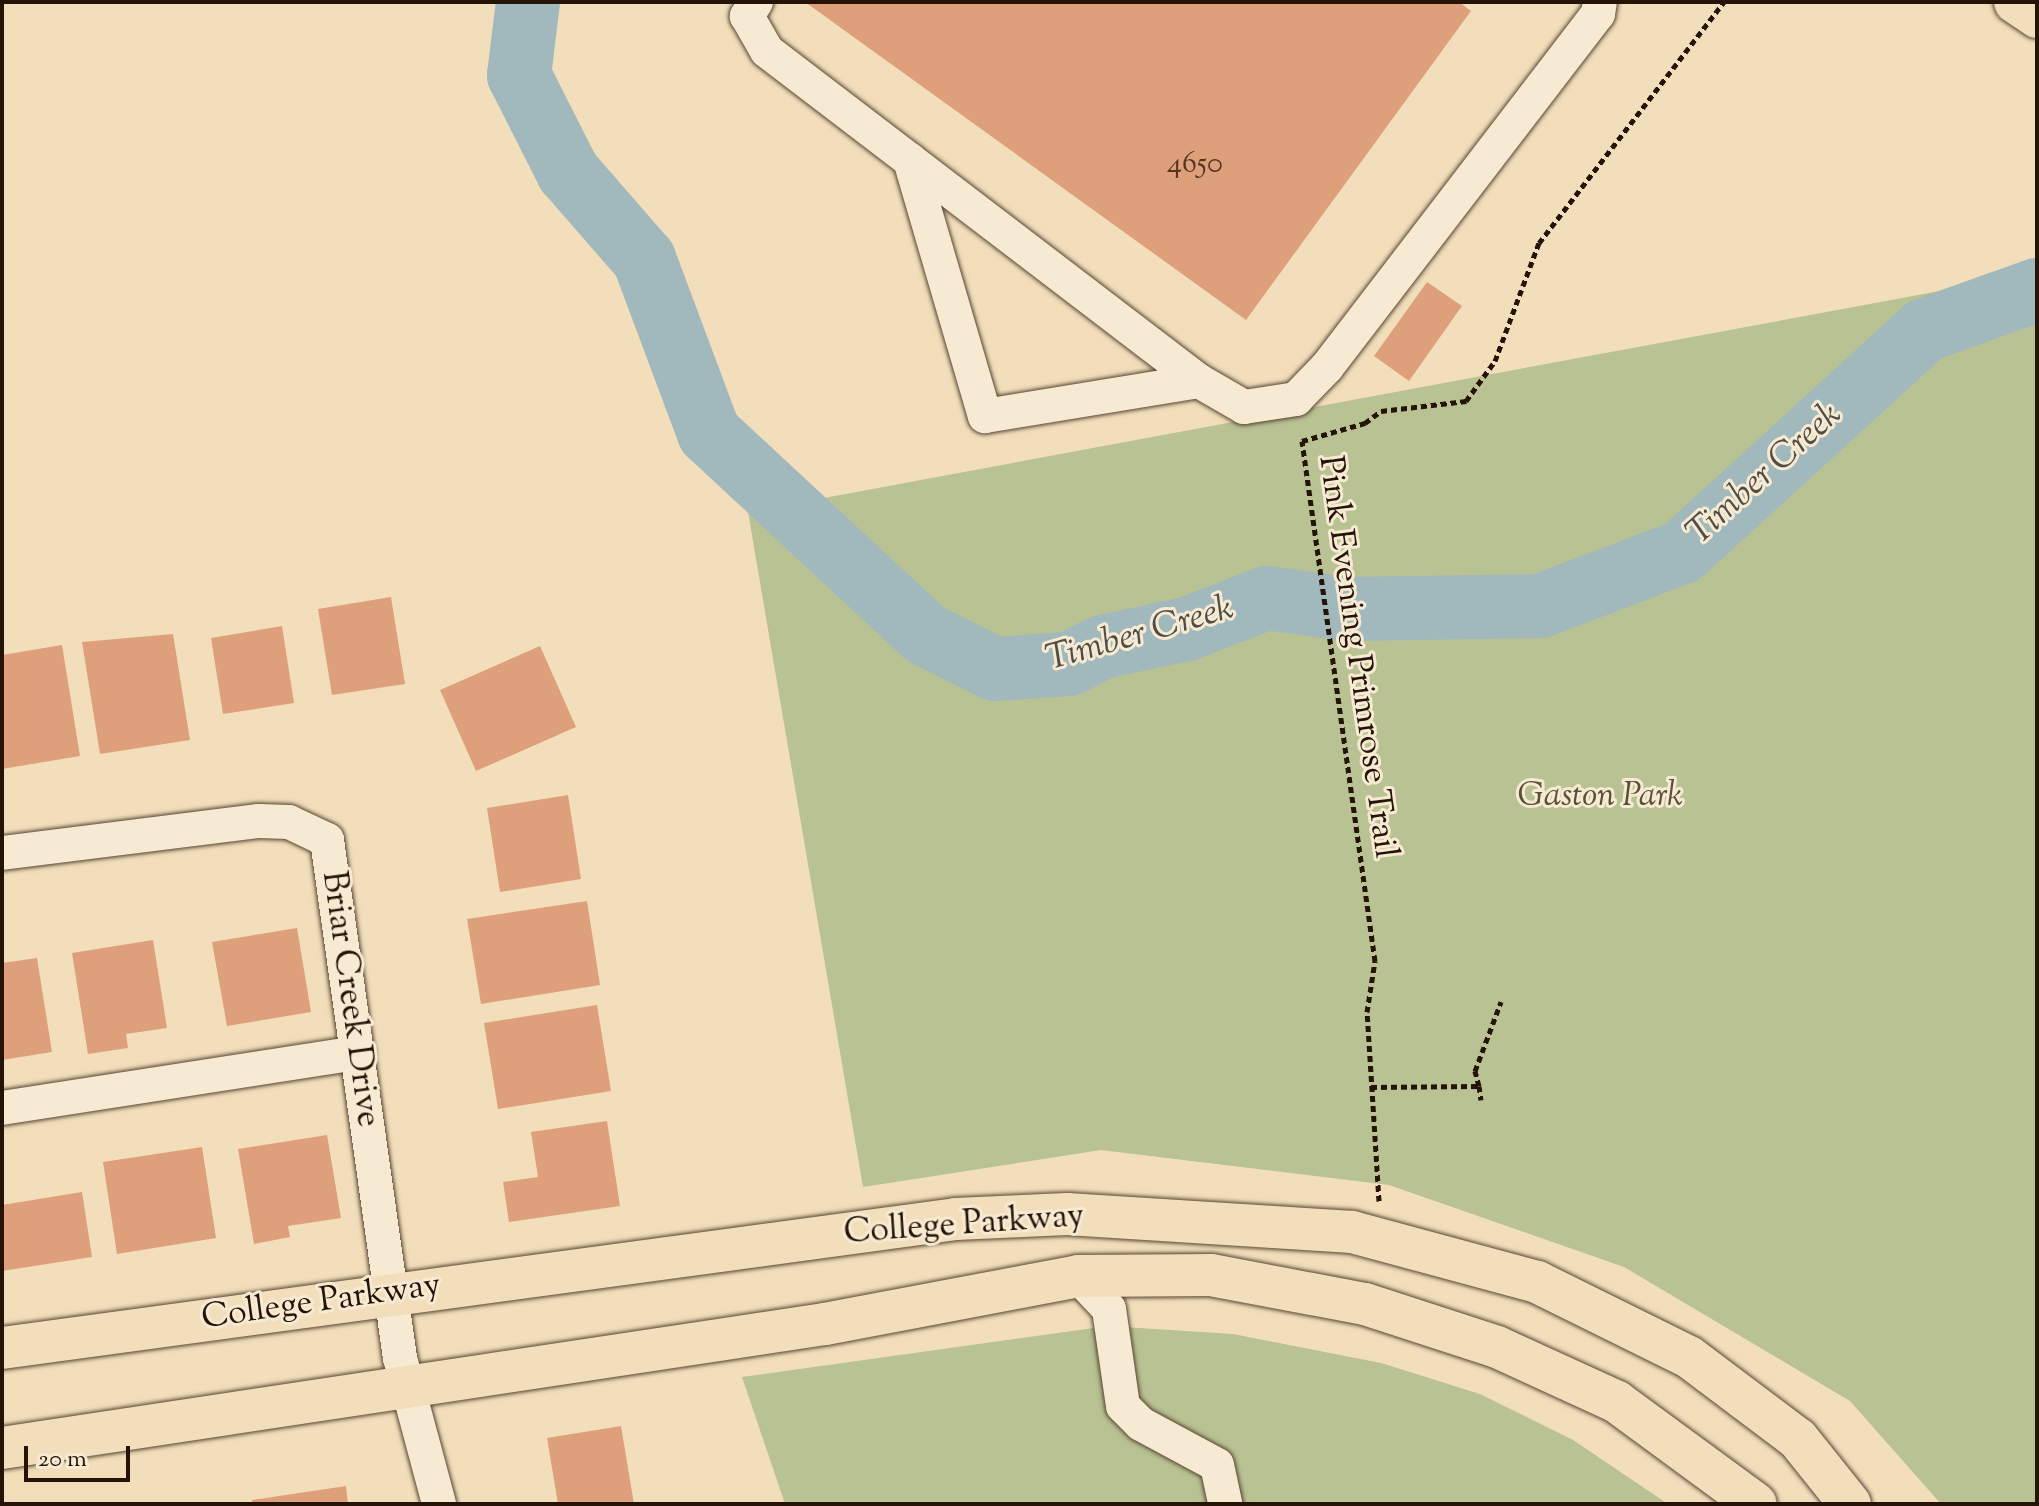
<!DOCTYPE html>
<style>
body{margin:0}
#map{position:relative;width:2039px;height:1506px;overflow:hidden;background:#f3debb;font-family:"Sorts Mill Goudy",serif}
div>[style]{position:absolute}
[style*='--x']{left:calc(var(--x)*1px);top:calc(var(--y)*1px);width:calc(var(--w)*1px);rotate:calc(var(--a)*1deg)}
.green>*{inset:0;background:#b8c292}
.river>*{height:64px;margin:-32px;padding:0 32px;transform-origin:32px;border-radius:32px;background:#a1b9bc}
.building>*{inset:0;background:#dea07b}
.path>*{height:5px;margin-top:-2.5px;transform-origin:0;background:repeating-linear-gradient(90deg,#241306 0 6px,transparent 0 10px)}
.roads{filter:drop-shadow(0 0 2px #584633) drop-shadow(0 0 2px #584633)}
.minor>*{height:34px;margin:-17px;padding:0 17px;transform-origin:17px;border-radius:17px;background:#f7ead3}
.major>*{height:42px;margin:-21px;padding:0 21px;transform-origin:21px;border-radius:21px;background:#f3debb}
span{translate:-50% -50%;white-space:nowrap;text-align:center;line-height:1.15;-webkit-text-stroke:6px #f7ead3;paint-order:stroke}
.number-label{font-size:30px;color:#523623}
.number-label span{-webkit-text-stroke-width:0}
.street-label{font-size:34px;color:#241306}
.park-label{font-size:34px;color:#585037;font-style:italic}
.water-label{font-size:36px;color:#504d46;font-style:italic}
.frame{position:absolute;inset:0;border:4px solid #241306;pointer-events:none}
.scale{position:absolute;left:24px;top:1446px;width:106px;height:36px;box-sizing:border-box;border:4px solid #241306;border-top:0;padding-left:10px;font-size:24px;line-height:28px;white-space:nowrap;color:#241306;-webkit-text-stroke:6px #f7ead3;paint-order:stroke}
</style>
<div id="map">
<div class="green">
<div style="clip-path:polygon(2037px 273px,2037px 1504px,1941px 1504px,1850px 1401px,1624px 1267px,1389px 1185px,1101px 1150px,863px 1187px,748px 512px)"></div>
<div style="clip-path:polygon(1108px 1326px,1233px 1334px,1381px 1363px,1480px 1394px,1573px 1440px,1668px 1504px,785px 1504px,742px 1377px)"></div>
</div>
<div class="river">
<div style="--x:528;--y:2;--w:74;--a:97"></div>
<div style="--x:519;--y:75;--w:109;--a:63.2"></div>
<div style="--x:568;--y:172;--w:116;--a:48.9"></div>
<div style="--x:644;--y:259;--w:186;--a:69.5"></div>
<div style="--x:709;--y:433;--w:295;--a:42.9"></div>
<div style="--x:925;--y:634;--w:78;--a:26.6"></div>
<div style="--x:995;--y:669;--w:74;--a:-3.9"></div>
<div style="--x:1069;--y:664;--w:37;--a:-27"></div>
<div style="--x:1102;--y:647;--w:87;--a:-12"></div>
<div style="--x:1187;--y:629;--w:86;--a:-21.2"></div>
<div style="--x:1267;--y:598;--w:80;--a:7.9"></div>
<div style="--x:1346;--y:609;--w:194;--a:-0.9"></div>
<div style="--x:1540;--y:606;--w:152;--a:-20.8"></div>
<div style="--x:1682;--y:552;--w:329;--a:-42.4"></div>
<div style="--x:1925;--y:330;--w:119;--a:-19.7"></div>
</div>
<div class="building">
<div style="clip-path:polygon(805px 2px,1459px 2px,1471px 11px,1246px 320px)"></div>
<div style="clip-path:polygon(1427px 282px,1462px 306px,1409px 381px,1374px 356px)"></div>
<div style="clip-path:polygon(391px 597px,405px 684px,332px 695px,318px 609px)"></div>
<div style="clip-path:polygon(282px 626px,294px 703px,223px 714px,211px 638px)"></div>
<div style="clip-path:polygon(173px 634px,190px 740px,100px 754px,82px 642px)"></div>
<div style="clip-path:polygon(62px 645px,80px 756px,2px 769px,2px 655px)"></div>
<div style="clip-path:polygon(540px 646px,576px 727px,476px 771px,440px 690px)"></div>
<div style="clip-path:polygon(568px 795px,581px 879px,500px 892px,487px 808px)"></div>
<div style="clip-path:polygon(587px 901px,600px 985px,481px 1004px,467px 919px)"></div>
<div style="clip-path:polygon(297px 928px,311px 1012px,227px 1026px,212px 942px)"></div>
<div style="clip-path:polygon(153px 940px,167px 1028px,126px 1034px,128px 1048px,88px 1054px,72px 953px)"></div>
<div style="clip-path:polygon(37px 958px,52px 1052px,2px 1060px,2px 963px)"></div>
<div style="clip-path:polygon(597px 1005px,611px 1091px,498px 1109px,484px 1023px)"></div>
<div style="clip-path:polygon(607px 1121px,620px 1206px,509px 1222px,503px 1182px,538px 1177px,531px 1132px)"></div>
<div style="clip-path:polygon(327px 1135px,341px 1218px,288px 1226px,290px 1237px,254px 1244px,238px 1149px)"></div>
<div style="clip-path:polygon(202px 1147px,216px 1238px,117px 1254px,103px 1162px)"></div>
<div style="clip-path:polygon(82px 1192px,92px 1257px,2px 1271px,2px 1205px)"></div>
<div style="clip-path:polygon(621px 1426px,634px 1504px,558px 1504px,547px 1438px)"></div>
<div style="clip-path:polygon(346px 1486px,348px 1504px,252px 1504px,252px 1500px)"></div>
</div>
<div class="path">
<div style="--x:1479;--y:1086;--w:16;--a:-105"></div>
<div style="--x:1475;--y:1071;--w:74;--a:-69.4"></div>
<div style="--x:1371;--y:1087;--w:108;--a:-0.5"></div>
<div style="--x:1479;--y:1086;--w:14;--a:82"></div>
<div style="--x:1379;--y:1201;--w:189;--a:-93.6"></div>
<div style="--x:1367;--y:1012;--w:52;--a:-81.1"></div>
<div style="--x:1375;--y:961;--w:525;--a:-97.99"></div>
<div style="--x:1302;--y:441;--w:66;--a:-15.9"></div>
<div style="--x:1365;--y:423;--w:20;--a:-37"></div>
<div style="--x:1381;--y:411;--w:86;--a:-6.7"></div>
<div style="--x:1466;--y:401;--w:49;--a:-54.1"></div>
<div style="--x:1495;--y:361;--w:126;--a:-69.6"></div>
<div style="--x:1539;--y:243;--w:304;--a:-52.5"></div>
</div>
<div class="roads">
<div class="minor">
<div style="--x:756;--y:2;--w:17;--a:123"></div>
<div style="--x:747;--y:16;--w:40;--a:60.3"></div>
<div style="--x:767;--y:51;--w:544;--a:37.38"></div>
<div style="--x:1199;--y:381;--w:52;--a:30"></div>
<div style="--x:1244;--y:407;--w:53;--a:-8.7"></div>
<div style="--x:1296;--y:399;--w:45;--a:-45.9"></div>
<div style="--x:1327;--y:367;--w:445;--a:-52.5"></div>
<div style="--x:1598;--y:14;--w:12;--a:-81"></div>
<div style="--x:910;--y:160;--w:267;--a:73.7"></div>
<div style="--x:985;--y:416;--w:217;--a:-9.3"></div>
<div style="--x:2;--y:853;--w:259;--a:-7.1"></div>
<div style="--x:259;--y:821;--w:30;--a:2"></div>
<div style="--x:289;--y:822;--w:42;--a:25.3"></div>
<div style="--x:327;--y:840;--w:523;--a:81.98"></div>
<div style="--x:400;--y:1358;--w:151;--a:75"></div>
<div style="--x:2;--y:1108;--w:360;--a:-8.8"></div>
<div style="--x:1078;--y:1276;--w:45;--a:46.8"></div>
<div style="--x:1109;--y:1309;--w:98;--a:81.8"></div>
<div style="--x:1123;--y:1406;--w:25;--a:45"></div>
<div style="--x:1141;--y:1424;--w:86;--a:28.3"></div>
<div style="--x:1217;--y:1465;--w:40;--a:78"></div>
</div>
<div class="major">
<div style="--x:2015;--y:2;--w:27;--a:34"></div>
<div style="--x:2;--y:1348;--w:963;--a:-7.7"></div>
<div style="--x:956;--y:1219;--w:111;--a:-2.6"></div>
<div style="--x:1067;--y:1214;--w:286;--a:3.6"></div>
<div style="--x:1352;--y:1232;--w:192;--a:15.1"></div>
<div style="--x:1537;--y:1282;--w:169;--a:26.3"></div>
<div style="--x:1689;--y:1357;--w:136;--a:37"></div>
<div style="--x:1798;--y:1439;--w:83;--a:51.3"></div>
<div style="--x:2;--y:1448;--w:832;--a:-8.57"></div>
<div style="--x:825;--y:1324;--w:258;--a:-10.7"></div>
<div style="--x:1078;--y:1276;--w:133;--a:-0.4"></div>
<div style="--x:1211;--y:1275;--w:157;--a:10.7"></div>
<div style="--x:1365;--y:1304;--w:139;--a:18"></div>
<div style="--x:1497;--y:1347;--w:132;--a:24.6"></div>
<div style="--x:1617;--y:1402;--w:172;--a:36.3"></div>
</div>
</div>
<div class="number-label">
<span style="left:1195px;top:165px">4650</span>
</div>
<div class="street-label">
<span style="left:1357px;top:657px;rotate:82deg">Pink Evening Primrose Trail</span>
<span style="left:350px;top:999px;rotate:82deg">Briar Creek Drive</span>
<span style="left:964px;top:1225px;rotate:-4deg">College Parkway</span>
<span style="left:321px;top:1302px;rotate:-8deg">College Parkway</span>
</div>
<div class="park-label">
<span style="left:1600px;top:797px">Gaston Park</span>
</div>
<div class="water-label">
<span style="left:1765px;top:475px;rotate:-42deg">Timber Creek</span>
<span style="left:1140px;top:635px;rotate:-16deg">Timber Creek</span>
</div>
<div class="frame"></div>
<div class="scale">20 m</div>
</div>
